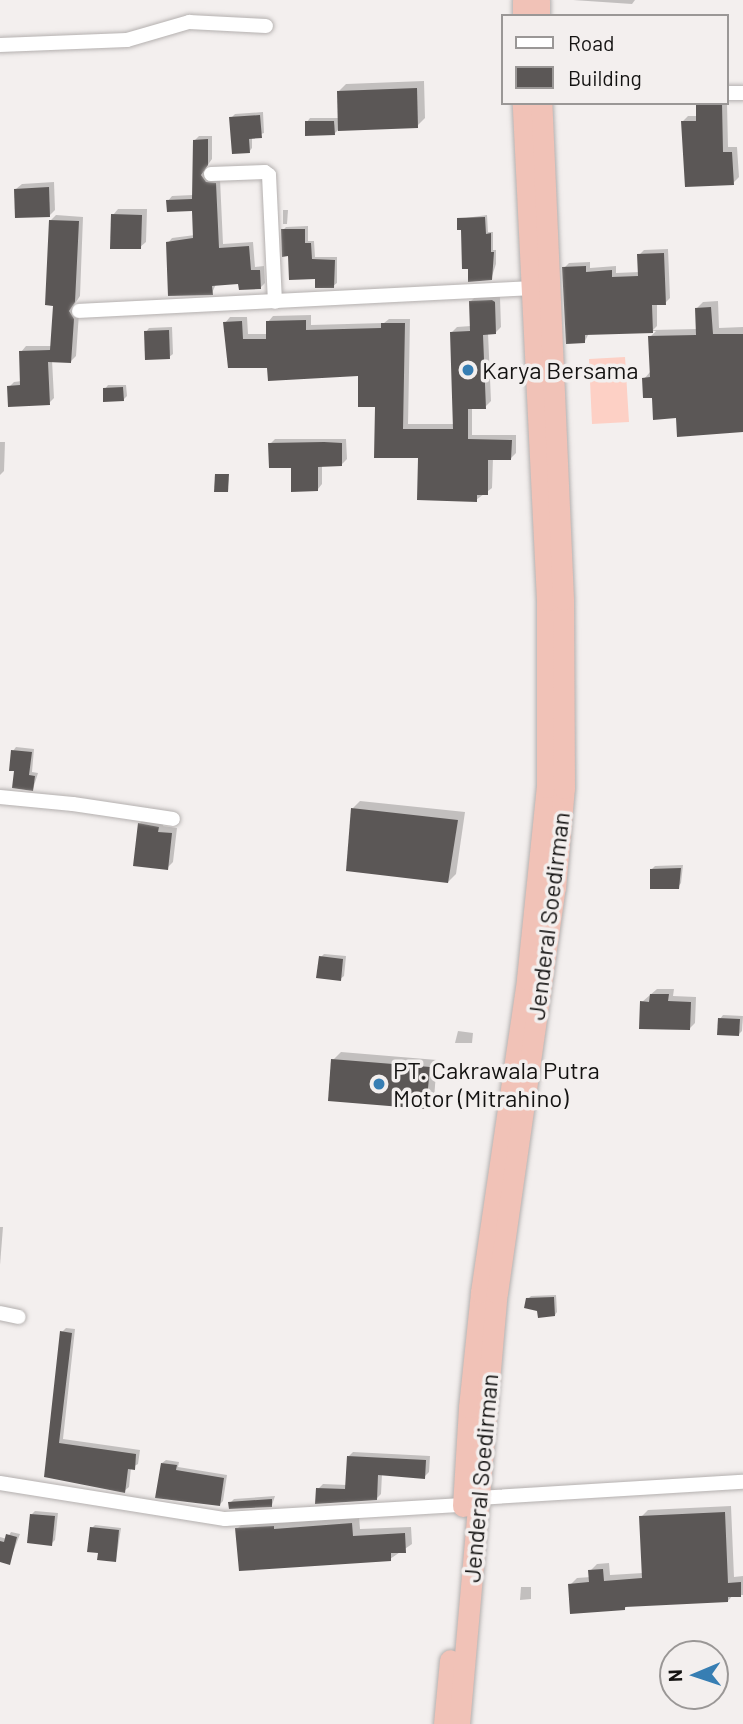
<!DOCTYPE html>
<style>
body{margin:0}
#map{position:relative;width:743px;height:1724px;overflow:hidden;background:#f3efee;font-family:Barlow,sans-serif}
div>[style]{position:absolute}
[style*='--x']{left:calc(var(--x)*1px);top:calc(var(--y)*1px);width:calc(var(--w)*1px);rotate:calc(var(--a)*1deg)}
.green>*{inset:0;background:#fdd0c5}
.shadow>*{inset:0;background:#0003}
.building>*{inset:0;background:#5b5756}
.roads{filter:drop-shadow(0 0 2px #b4b0af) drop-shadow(0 0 2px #b4b0af)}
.minor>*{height:14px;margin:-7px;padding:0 7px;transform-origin:7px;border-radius:7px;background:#fff}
.highway>*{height:21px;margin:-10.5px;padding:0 10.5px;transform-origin:10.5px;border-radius:10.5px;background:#f1c2b7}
.dots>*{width:19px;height:19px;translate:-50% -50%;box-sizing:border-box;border:4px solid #f3efee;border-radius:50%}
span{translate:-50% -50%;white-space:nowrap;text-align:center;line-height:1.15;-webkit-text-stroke:7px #f3efee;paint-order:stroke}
.poi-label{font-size:24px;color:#141312}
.left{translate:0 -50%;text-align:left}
.street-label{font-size:24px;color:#141312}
.legend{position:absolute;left:501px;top:14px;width:228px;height:91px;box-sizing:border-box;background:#f3efee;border:2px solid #9a9796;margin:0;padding:9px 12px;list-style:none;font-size:21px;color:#141312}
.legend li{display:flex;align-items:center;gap:14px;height:35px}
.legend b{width:35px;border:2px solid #9a9796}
.north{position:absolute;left:659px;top:1640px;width:70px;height:70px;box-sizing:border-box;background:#f3efee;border:2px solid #9a9796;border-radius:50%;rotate:268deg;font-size:19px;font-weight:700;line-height:28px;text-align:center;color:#141312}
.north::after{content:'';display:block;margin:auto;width:24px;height:32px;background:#377eb3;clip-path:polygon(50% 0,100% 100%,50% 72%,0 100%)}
</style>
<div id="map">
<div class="green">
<div style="clip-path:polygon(625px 357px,629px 422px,592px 424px,589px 359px)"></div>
</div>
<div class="shadow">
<div style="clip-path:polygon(573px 0,635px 0,632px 4px)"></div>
<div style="clip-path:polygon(424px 81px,425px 118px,417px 126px,338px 130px,334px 134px,307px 122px,310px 118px,339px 118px,338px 92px,346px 84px)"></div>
<div style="clip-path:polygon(698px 103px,727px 103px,728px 147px,737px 147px,739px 177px,733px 183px,682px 122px,688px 116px,698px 116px)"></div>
<div style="clip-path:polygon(263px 112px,264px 133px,252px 137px,252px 148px,249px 152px,231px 118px,235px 114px)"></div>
<div style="clip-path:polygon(199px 136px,212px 136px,212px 159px,205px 169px,210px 178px,220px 179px,223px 244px,253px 242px,255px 267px,264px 266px,265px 283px,260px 288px,240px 282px,216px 284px,212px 293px,168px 243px,172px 238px,195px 235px,194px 209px,168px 201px,172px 196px,193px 195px,195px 140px)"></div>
<div style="clip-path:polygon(54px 182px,55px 210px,49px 216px,16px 189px,22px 184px)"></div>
<div style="clip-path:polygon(118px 209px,147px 209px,146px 242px,140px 247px,113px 215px)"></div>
<div style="clip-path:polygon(283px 210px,288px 210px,287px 224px,283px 224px)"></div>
<div style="clip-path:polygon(56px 215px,83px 217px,80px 296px,74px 305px,79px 313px,76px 356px,71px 361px,52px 360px,54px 398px,49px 403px,9px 387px,14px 382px,22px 381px,21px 352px,26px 346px,52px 346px,55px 304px,50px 221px)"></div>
<div style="clip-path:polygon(487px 215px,488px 232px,493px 232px,493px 250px,496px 250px,496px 264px,491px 279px,459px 219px)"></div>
<div style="clip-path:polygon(308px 226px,308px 241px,314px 241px,315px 257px,337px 257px,337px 283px,333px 286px,290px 255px,283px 230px,286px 227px)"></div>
<div style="clip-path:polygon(668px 249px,670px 298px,665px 303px,657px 303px,657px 326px,653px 330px,697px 329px,696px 309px,703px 302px,718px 301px,719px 328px,743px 327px,743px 431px,678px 416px,653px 396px,644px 379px,650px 372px,650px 337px,656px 331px,589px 333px,585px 341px,564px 268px,569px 263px,590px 262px,590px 268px,616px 266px,616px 273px,640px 272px,639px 255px,644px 250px)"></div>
<div style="clip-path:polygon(476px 296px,500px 297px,501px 327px,496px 332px,488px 333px,491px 401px,485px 407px,472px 407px,472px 435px,516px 435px,516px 453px,511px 458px,493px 458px,492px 488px,476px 500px,420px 457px,376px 405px,359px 374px,269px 366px,225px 323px,230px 317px,247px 317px,248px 334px,268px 334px,268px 322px,273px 316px,311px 315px,311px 325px,384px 323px,389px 319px,410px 319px,408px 424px,455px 424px,452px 332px,457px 327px,471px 326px,470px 302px)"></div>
<div style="clip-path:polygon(172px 327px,173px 354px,169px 357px,146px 332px,149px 328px)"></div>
<div style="clip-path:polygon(108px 385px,126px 385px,127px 396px,123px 400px,105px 389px)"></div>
<div style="clip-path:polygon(275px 439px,346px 439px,347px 459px,342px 464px,322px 465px,322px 484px,318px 489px,270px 444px)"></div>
<div style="clip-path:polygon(0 442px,5px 442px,4px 471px,0 475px)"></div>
<div style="clip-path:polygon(16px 747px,34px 749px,32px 772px,38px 773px,33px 789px,16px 770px,13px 751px)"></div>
<div style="clip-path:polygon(360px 801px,465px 812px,456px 874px,448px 882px,353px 808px)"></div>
<div style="clip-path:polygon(145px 818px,164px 821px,163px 826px,177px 828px,173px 862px,167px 868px,139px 824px)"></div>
<div style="clip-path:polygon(683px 865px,681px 883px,678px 887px,651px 870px,655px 866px)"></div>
<div style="clip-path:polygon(324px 954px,346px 956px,344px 976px,340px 979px,321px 957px)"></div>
<div style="clip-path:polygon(657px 989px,674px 989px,673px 996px,696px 997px,695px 1023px,689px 1029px,642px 1002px)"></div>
<div style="clip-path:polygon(723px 1015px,743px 1016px,742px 1031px,738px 1035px,720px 1019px)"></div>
<div style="clip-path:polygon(458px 1031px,473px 1033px,472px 1043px,455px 1043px)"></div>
<div style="clip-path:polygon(341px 1052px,437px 1060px,434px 1099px,426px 1107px,333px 1060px)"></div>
<div style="clip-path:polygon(0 1227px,3px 1227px,0 1265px)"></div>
<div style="clip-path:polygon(556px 1295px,557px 1312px,555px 1315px,528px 1299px,531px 1296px)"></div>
<div style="clip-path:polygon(66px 1328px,75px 1329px,63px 1439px,140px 1450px,138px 1464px,131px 1468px,129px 1487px,124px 1491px,46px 1476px,62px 1332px)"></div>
<div style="clip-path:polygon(353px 1452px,430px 1456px,429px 1472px,424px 1477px,382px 1474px,381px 1494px,376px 1499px,318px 1489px,323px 1484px,347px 1485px,349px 1456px)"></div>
<div style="clip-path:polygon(166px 1460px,179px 1462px,178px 1467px,227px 1475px,223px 1501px,220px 1504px,162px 1463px)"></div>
<div style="clip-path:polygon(275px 1496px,272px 1505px,230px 1503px,234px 1499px)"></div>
<div style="clip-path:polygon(731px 1506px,734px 1577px,743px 1576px,743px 1595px,733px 1595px,728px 1601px,628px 1605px,624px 1609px,570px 1585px,577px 1578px,591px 1577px,590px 1571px,597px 1564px,609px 1563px,610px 1575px,643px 1573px,641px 1517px,648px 1510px)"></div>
<div style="clip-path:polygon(35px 1511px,58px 1513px,55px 1540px,51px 1544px,32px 1514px)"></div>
<div style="clip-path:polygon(359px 1517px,360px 1529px,411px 1527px,412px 1544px,390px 1559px,237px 1529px,245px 1521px,280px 1519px,281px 1523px)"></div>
<div style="clip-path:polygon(95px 1525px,121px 1528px,116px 1560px,100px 1551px,92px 1528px)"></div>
<div style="clip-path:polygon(11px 1532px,20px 1534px,9px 1563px,0 1560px,0 1537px,7px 1539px)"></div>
<div style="clip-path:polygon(521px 1587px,531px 1587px,531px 1599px,520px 1600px)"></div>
</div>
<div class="building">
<div style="clip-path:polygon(417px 88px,418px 128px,338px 131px,337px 91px)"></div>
<div style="clip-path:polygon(696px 103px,722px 103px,723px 152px,732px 152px,734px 185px,685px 187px,681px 121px,696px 121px)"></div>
<div style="clip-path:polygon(260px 115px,262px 138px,249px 139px,250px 153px,232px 154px,229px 117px)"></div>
<div style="clip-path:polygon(305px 121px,334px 121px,335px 135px,305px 136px)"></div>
<div style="clip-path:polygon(208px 139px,208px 165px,201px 175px,206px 182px,216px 183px,219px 248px,249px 246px,251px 270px,260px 270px,261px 289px,239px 290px,238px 284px,212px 286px,213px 295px,168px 296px,166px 242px,193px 238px,192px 211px,167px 212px,166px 200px,192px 199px,193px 140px)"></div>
<div style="clip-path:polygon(49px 187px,50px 217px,15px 218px,14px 189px)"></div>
<div style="clip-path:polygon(111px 214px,142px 215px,141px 249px,110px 249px)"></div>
<div style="clip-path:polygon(485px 217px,486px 234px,491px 233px,491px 252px,494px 252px,492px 280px,468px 282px,468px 269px,462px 269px,461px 230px,457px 230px,457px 218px)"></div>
<div style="clip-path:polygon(49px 220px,79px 221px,75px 302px,69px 311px,74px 319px,71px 363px,48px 362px,50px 405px,8px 407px,7px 386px,20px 385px,19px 351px,50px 350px,53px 306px,45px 305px)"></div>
<div style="clip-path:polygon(281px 229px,305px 229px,305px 243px,311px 243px,312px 259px,335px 260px,334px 288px,315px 288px,315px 279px,289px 280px,288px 256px,282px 257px)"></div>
<div style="clip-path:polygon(664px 253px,666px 305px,652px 305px,653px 333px,585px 335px,585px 343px,566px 344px,562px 267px,586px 266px,586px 272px,612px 270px,612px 277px,638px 276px,637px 254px)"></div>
<div style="clip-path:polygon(492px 300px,495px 302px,496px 334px,483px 335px,486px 409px,468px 409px,468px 439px,512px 440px,511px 460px,488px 460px,488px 495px,477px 495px,477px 502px,417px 500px,418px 458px,374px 458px,375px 407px,358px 407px,358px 376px,268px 381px,267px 368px,228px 368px,223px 322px,242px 321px,243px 339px,266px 339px,266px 321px,306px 320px,306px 330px,381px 328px,381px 323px,405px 323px,403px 429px,453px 429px,450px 332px,470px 331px,469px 301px)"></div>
<div style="clip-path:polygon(711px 307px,713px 334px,743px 334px,743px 432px,677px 437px,676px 418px,653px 420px,652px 398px,643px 398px,642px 378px,650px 377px,648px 336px,696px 335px,695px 308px)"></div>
<div style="clip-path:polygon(169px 330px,170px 359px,145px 360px,144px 331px)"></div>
<div style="clip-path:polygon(123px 387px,124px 401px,103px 402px,103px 388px)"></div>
<div style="clip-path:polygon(324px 442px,342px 443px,342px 466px,318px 467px,318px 491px,291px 492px,291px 468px,269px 468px,268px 443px)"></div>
<div style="clip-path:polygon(215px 474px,229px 474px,228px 492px,214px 492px)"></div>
<div style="clip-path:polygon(11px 750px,32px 752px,29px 775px,35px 776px,33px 791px,12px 788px,14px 771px,9px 771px)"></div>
<div style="clip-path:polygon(351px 808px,458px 820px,448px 883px,346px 871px)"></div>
<div style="clip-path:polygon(138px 823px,159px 827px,158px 832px,172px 833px,168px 870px,133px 866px)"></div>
<div style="clip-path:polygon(681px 868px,679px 889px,650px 889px,650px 869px)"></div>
<div style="clip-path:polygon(319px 956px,343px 959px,341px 981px,316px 978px)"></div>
<div style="clip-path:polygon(650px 994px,669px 994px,668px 1001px,691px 1002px,690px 1030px,639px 1029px,640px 1001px,649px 1002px)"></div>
<div style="clip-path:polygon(718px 1018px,740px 1019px,739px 1036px,717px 1035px)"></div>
<div style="clip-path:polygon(331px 1059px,430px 1067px,426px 1109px,328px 1101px)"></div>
<div style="clip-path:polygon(554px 1297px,555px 1316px,538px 1318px,537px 1311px,524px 1308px,526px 1298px)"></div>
<div style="clip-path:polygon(60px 1331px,72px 1333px,59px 1443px,136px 1454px,135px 1470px,128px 1469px,125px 1493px,44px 1477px)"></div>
<div style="clip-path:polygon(347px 1456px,426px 1460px,425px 1479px,378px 1475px,377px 1500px,315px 1504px,316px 1488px,345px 1489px)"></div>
<div style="clip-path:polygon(161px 1463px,177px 1465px,176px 1470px,224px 1478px,220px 1506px,155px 1498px)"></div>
<div style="clip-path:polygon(272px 1499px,272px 1507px,229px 1509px,228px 1502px)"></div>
<div style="clip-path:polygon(725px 1512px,728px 1583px,741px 1582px,741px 1597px,728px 1597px,728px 1602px,625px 1607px,625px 1610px,570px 1614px,568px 1584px,589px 1582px,588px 1570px,603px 1569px,604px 1581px,642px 1578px,639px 1516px)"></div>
<div style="clip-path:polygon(30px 1514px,55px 1516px,52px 1546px,27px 1543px)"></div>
<div style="clip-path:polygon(352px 1523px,353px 1536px,405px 1533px,406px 1553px,391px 1553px,391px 1561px,239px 1571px,235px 1528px,274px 1526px,274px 1529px)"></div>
<div style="clip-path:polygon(90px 1527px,119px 1530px,116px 1562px,97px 1560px,98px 1553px,87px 1552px)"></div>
<div style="clip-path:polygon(6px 1534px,17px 1537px,10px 1565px,0 1562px,0 1541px,4px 1542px)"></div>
</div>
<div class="roads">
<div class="minor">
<div style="--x:0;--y:45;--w:127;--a:-2.3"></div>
<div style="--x:127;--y:40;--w:65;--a:-16.2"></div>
<div style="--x:189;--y:22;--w:77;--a:3"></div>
<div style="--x:727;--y:93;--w:16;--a:0"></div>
<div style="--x:211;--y:174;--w:54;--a:-2.1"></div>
<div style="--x:265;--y:172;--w:5;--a:37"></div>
<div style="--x:269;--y:175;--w:127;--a:87.3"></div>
<div style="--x:79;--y:311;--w:453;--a:-2.9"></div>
<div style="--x:0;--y:797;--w:73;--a:5.5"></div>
<div style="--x:73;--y:804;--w:101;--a:8.5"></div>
<div style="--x:0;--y:1313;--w:19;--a:12"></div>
<div style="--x:0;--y:1483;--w:228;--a:9.1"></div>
<div style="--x:225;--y:1519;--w:238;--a:-3.4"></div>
<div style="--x:478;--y:1498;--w:265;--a:-3.5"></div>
</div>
<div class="highway">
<div style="--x:539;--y:0;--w:16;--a:90"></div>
<div style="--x:523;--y:16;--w:16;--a:-90"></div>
<div style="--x:463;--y:1506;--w:99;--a:-86.5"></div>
<div style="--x:469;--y:1407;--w:116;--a:-84"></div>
<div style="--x:481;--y:1292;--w:316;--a:-81.6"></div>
<div style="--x:527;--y:979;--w:193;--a:-84.1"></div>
<div style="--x:547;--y:787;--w:187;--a:-90"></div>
<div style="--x:547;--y:600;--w:498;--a:-92.8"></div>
<div style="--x:444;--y:1724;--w:64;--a:-84.6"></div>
<div style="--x:459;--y:1724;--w:433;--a:-85"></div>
<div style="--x:497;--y:1293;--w:409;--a:-81.9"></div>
<div style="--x:555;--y:888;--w:100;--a:-84.9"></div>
<div style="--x:564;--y:788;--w:189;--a:-90.3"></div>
<div style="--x:563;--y:599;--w:496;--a:-92.5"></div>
</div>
</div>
<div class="dots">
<div style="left:468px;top:370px;background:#377eb3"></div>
<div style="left:379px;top:1084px;background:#377eb3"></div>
</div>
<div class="poi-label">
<span class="left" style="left:482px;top:370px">Karya Bersama</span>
<span class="left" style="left:393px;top:1084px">PT. Cakrawala Putra<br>Motor (Mitrahino)</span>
</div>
<div class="street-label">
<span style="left:548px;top:916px;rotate:-83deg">Jenderal Soedirman</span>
<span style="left:480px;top:1478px;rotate:-85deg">Jenderal Soedirman</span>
</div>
<ul class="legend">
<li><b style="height:9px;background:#fff"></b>Road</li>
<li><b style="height:19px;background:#5b5756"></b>Building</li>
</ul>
<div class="north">N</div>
</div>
